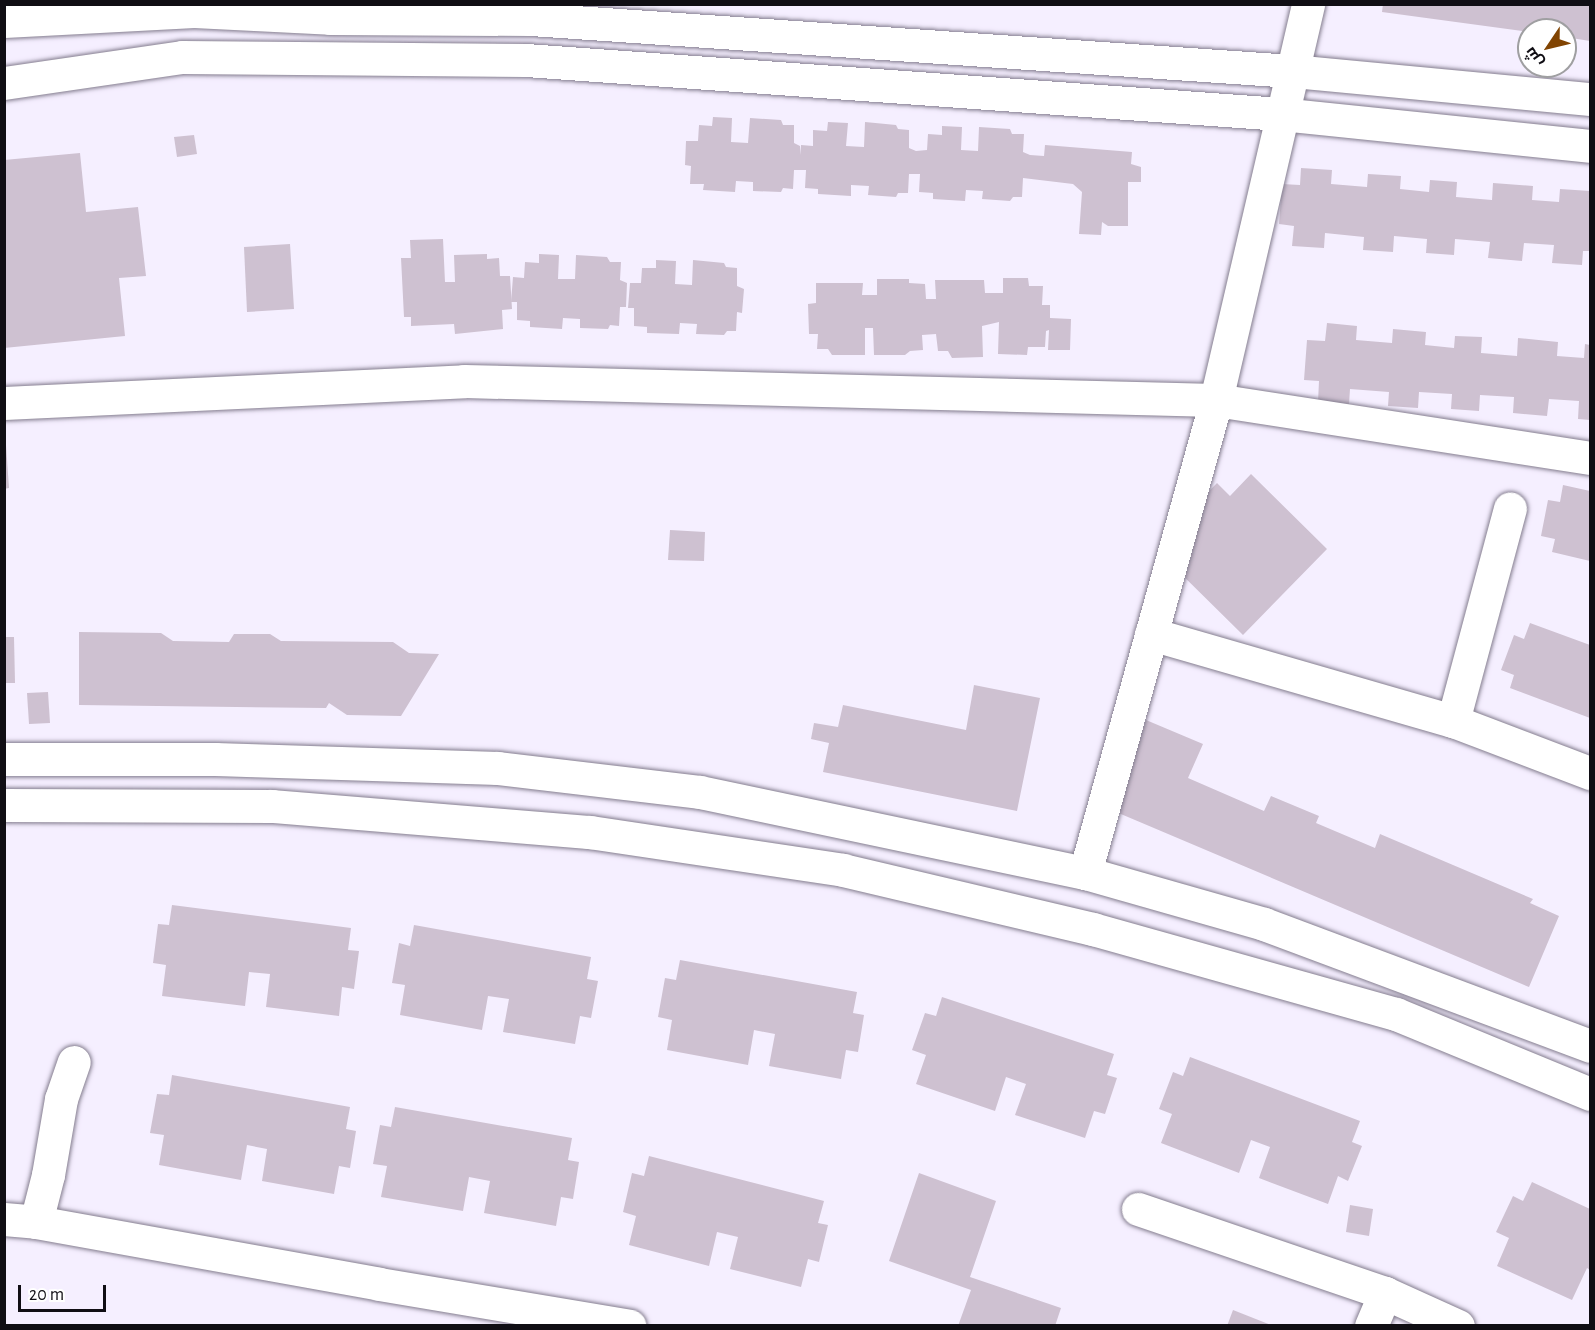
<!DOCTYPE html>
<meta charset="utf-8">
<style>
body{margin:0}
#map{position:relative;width:1595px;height:1330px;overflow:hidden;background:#f5efff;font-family:"Alegreya Sans",Cairo,sans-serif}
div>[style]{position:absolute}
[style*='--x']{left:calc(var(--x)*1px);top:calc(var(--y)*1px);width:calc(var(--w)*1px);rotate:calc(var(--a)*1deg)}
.building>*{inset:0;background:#cec1d1}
.roads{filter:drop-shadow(0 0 2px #847d8f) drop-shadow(0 0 2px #847d8f)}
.minor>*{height:33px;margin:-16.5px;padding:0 16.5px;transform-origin:16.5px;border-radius:16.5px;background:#fff}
.major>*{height:33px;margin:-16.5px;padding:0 16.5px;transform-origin:16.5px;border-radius:16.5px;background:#fff}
span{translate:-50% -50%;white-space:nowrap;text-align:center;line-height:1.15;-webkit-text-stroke:6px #fff;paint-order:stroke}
.frame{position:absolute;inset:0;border:6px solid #100e14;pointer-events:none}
.north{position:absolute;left:1517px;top:18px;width:60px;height:60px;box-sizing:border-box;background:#fff;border:2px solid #9f9fa1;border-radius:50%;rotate:235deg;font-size:16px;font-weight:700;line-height:24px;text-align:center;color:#100e14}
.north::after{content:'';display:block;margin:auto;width:21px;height:27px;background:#814402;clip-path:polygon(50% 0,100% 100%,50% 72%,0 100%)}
.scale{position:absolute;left:18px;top:1285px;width:88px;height:27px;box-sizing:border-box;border:3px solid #100e14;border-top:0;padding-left:8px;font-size:18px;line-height:21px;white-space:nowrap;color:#100e14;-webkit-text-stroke:4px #fff;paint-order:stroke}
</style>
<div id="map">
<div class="building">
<div style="clip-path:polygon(1383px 4px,1590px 4px,1590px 41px,1565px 37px,1565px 30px,1529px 32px,1382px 12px)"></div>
<div style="clip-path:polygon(713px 117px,732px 118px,731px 142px,748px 143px,750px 118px,781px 120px,783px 125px,794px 125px,794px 143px,800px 146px,801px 155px,801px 145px,813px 146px,813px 130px,827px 131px,828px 122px,848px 123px,846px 146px,864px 147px,865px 122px,896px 125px,898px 129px,909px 130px,909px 148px,916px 151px,927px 150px,928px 134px,942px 135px,942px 126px,962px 127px,961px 150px,978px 151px,979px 127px,1010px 129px,1012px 134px,1024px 134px,1023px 152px,1030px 155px,1044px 156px,1045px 145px,1132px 152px,1131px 164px,1141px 167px,1141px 182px,1128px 182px,1128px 226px,1108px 226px,1102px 222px,1101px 235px,1079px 234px,1082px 192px,1073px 184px,1023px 178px,1022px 197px,1013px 197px,1010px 201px,982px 199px,983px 191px,966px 190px,965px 201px,933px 199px,933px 193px,919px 192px,920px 174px,909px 174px,908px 193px,898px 193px,896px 197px,868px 195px,869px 186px,851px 185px,851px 196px,818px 194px,818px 189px,805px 188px,806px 170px,794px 170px,793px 189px,783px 188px,781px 192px,753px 191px,753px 182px,736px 181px,735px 192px,703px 190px,704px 184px,690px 184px,691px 166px,685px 165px,686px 141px,698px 141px,699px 125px,712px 126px)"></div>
<div style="clip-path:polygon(194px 135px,197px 154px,177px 157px,174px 137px)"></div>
<div style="clip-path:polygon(80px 153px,86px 212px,138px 207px,146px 276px,119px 278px,125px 336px,4px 348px,4px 160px)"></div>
<div style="clip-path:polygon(1301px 168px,1332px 170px,1331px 184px,1367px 187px,1368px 174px,1401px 176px,1400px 189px,1429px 192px,1430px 180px,1457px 182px,1456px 197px,1492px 200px,1493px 183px,1533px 186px,1532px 200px,1559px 202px,1560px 189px,1590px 191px,1590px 251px,1583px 251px,1582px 265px,1552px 263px,1554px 245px,1524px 243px,1522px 261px,1488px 258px,1490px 242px,1455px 239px,1454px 255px,1426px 253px,1427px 239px,1394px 236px,1393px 252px,1363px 250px,1364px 237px,1325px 233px,1324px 248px,1292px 246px,1294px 226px,1279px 224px,1282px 184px,1300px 185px)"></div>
<div style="clip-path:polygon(443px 239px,445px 282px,455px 282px,454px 255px,487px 254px,487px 259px,499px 258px,500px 276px,510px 276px,512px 309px,502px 310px,503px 329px,455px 334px,454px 324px,411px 326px,411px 317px,404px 317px,401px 258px,411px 258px,410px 240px)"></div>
<div style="clip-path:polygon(290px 244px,294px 309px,247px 312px,244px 247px)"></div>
<div style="clip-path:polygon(539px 254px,559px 255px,558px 279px,575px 279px,576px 255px,607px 257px,610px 262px,621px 262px,620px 280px,627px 283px,626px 307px,620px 307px,619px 326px,610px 325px,608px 329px,580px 328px,580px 319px,563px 318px,562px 329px,530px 327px,530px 321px,517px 320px,517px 302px,511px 302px,513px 277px,524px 278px,525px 262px,539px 263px)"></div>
<div style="clip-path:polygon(656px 260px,676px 261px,675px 284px,692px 285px,693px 260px,724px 263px,726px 267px,737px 268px,737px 286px,744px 289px,742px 313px,737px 312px,736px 331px,727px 331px,724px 335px,696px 334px,697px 324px,680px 323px,679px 334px,647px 333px,647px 327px,634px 326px,634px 308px,628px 308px,630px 283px,641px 283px,642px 268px,656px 268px)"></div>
<div style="clip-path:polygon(1003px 278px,1028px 278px,1029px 286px,1043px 286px,1042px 305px,1050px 305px,1050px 318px,1071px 319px,1070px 350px,1048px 350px,1049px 330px,1046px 331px,1045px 347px,1028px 347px,1027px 355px,998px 354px,999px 322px,982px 326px,983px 357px,952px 358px,948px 351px,938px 351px,936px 334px,922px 335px,923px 350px,910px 351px,905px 355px,874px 355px,873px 328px,865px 328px,865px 355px,832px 355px,828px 349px,817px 349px,818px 334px,809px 334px,808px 304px,816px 303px,816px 283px,863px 283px,862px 295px,877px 295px,877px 279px,909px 279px,909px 283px,925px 284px,926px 299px,936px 299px,935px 280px,984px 280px,985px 293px,1003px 293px)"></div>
<div style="clip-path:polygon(1327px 323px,1357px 326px,1356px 340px,1392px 343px,1393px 329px,1426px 332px,1425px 345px,1454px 348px,1455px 336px,1482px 337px,1481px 353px,1517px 356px,1518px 338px,1558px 342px,1557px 356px,1584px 358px,1585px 344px,1590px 345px,1590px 420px,1578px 419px,1579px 401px,1549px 399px,1547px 416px,1513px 413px,1514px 397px,1480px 395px,1479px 411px,1451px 409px,1452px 394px,1419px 392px,1418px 408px,1388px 406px,1389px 392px,1350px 389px,1349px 404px,1318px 402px,1319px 381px,1304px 380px,1307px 340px,1325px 341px)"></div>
<div style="clip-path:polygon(4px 445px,6px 445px,9px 488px,4px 489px)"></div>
<div style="clip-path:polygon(1251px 474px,1327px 549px,1243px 635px,1169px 562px,1175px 526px,1217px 483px,1230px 496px)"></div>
<div style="clip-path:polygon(1563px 485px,1590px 491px,1590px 561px,1552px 552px,1555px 539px,1541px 536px,1548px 500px,1560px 502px)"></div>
<div style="clip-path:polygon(670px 530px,705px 532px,704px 561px,668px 560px)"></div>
<div style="clip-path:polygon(1530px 623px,1590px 645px,1590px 718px,1510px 688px,1514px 675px,1501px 670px,1514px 635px,1524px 639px)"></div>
<div style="clip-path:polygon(79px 632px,161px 633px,173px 641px,229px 642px,234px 634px,270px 634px,281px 641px,393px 642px,409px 653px,439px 654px,401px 716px,347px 715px,329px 703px,326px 708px,79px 705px)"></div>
<div style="clip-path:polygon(4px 637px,14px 637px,15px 683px,4px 683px)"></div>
<div style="clip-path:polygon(974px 685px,1040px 698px,1017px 811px,823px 772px,829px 743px,811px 739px,814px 723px,838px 727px,843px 705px,966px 730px)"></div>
<div style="clip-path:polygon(48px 692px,50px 723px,29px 724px,27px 693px)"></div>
<div style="clip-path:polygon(1146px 720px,1203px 744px,1188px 778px,1264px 811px,1271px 796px,1319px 816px,1316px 823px,1375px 848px,1380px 834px,1533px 899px,1530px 903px,1559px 916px,1529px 987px,1109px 809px)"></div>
<div style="clip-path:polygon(172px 905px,351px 928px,348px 950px,359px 951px,354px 989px,342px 987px,339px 1016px,266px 1007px,270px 974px,249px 972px,245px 1006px,162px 996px,166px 965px,153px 963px,158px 924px,169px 925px)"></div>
<div style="clip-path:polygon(414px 925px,591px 957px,587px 979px,598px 981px,591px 1018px,580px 1016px,575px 1044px,503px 1032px,509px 999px,488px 996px,482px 1030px,400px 1015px,405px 985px,392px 983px,399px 943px,410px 946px)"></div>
<div style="clip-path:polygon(680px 960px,857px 992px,853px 1013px,864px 1015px,858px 1052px,846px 1050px,841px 1079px,769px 1066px,775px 1034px,754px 1030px,748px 1065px,667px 1050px,672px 1020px,658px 1017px,665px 978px,676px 980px)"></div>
<div style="clip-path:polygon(942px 997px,1114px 1054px,1107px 1075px,1117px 1078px,1105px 1114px,1094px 1111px,1085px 1138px,1015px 1115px,1026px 1084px,1006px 1077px,995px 1111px,916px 1084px,926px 1055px,912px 1050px,925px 1013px,936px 1016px)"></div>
<div style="clip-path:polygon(1190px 1057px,1360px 1121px,1352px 1142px,1362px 1146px,1348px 1181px,1338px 1176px,1328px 1204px,1259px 1178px,1270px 1147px,1251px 1140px,1239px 1173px,1161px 1143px,1172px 1114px,1159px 1109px,1173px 1072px,1183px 1076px)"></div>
<div style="clip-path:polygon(172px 1075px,350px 1107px,346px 1129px,356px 1131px,350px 1168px,339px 1166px,334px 1194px,262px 1181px,267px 1149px,247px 1145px,241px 1180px,159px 1165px,164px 1135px,150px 1133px,157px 1094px,169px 1095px)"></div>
<div style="clip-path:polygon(395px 1107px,572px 1138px,568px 1160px,579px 1162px,573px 1199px,561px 1197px,556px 1226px,484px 1213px,490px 1181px,469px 1177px,463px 1211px,381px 1197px,387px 1166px,373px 1164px,380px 1125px,391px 1127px)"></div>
<div style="clip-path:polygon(649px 1156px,824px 1201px,818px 1223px,828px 1225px,819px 1262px,808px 1259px,801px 1287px,730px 1269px,738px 1237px,717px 1232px,709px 1266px,629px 1245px,636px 1216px,623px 1212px,632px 1173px,644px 1176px)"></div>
<div style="clip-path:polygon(919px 1173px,996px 1201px,970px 1277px,1061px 1308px,1055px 1326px,958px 1326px,971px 1290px,889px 1261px)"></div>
<div style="clip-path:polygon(1532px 1182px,1590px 1209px,1590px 1270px,1587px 1268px,1572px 1300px,1497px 1266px,1509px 1238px,1496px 1232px,1513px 1196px,1523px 1201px)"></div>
<div style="clip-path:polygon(1350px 1205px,1373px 1209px,1369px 1236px,1346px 1232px)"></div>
<div style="clip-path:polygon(1233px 1310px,1271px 1325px,1271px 1326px,1227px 1326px)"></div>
</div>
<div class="roads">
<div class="minor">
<div style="--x:4;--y:21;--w:190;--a:-3"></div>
<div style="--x:194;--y:11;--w:136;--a:2.9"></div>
<div style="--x:330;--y:18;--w:201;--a:0.3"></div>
<div style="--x:531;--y:19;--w:763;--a:3.91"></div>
<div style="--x:1292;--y:71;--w:299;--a:5.4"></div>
<div style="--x:4;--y:83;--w:180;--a:-8.3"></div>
<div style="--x:182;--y:57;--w:344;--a:0.5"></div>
<div style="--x:526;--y:60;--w:757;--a:4.09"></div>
<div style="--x:1281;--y:114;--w:311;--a:5.9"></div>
<div style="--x:4;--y:403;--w:461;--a:-2.7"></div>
<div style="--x:464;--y:381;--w:752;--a:1.45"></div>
<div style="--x:1216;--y:400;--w:378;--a:8.8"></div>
<div style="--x:1151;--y:634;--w:314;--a:16.1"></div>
<div style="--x:1453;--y:721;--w:147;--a:20.8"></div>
<div style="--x:1453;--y:721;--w:220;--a:-75"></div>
<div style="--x:1085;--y:873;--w:491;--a:-74.5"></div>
<div style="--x:1216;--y:400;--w:407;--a:-76.9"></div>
<div style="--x:1138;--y:1209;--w:261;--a:18.8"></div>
<div style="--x:1385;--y:1293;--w:80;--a:24.3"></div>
<div style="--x:4;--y:1219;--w:32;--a:5"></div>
<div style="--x:36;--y:1222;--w:349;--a:10.2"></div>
<div style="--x:379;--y:1284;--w:254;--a:9.5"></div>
<div style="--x:36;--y:1222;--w:49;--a:-75.7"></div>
<div style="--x:48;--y:1175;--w:77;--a:-80.3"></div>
<div style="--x:61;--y:1099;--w:39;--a:-71"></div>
<div style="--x:1371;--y:1326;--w:36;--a:-67"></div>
</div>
<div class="major">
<div style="--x:4;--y:759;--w:211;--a:0"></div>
<div style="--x:215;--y:759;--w:283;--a:1.8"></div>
<div style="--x:498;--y:768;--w:203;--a:6.8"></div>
<div style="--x:700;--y:792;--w:393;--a:11.9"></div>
<div style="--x:1085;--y:873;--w:186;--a:15.9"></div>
<div style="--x:1264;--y:924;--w:348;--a:20.5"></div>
<div style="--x:4;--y:805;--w:268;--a:0.2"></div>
<div style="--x:272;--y:806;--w:319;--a:4.7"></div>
<div style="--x:590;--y:832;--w:256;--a:8.5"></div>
<div style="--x:843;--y:870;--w:257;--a:13.3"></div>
<div style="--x:1093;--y:929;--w:315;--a:15.7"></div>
<div style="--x:1396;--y:1014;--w:210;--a:22.4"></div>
</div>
</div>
<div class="frame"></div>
<div class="north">ش</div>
<div class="scale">20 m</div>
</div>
